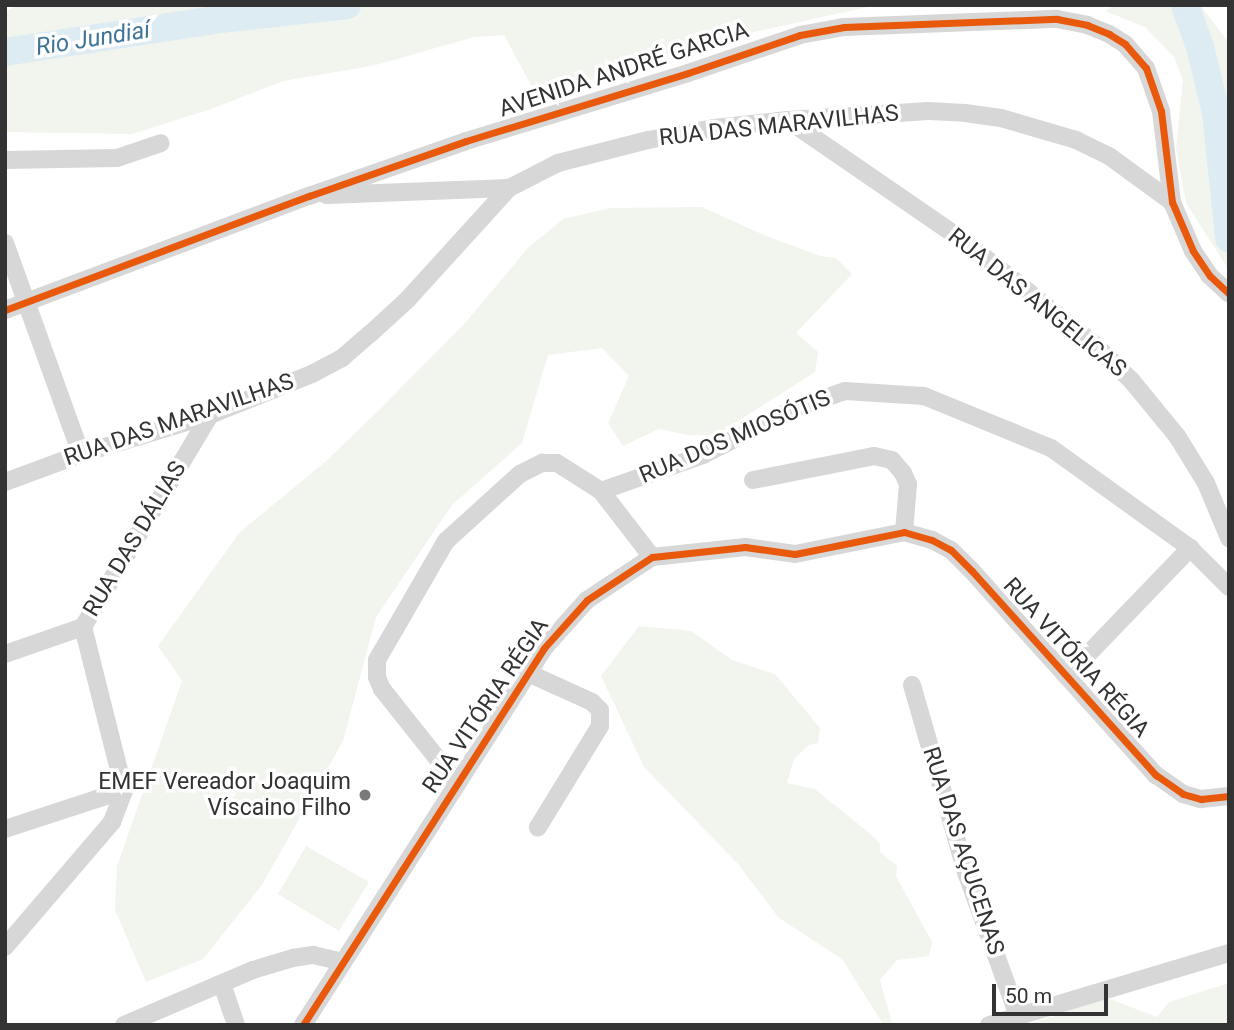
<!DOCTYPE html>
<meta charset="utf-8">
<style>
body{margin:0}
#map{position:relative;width:1234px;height:1030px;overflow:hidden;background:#fff;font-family:Roboto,sans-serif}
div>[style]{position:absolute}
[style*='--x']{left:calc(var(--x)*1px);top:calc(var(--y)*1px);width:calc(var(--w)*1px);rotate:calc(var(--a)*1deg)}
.green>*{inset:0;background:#f1f5ed}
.river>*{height:28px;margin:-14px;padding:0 14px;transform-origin:14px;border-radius:14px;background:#ddebf3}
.minor>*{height:18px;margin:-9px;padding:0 9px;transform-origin:9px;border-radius:9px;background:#d7d7d7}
.cycleway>*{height:7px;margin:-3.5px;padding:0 3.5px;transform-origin:3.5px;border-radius:3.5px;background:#e8590c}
.dots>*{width:19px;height:19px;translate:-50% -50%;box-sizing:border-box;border:4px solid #fff;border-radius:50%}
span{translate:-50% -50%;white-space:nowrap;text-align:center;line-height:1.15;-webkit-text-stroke:7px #fff;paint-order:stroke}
.street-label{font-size:23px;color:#333}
.poi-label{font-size:23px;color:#333}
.right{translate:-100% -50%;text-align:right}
.water-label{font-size:24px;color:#3f7597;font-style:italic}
.frame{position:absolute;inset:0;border:7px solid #333;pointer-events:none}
.scale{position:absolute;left:992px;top:984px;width:116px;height:32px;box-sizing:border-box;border:4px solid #333;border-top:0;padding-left:9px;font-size:21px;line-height:24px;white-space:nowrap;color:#333;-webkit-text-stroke:5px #fff;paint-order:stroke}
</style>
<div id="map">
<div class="green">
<div style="clip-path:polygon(18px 5px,877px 5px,754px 32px,611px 78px,531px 85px,504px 35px,474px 37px,376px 65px,283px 81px,211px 109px,132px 134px,5px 132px,5px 12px)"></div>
<div style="clip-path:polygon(1114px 5px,1200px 5px,1229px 43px,1229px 270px,1186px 203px,1176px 148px,1183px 80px,1174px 57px,1145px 27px,1105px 11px)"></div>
<div style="clip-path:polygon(702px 207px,764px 235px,820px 256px,836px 258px,852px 274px,796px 333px,818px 352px,815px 372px,716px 435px,688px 435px,659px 429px,623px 446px,608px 423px,629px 376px,602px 348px,548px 355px,522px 443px,452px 505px,376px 617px,343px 741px,262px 885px,203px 959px,146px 982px,115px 910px,117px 866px,182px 681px,158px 646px,240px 532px,325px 462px,377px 412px,466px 322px,528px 248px,563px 219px,611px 208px)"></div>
<div style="clip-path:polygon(639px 626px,691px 631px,732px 660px,775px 674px,820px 728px,818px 743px,809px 745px,794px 759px,787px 783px,815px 789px,875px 838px,880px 844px,880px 852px,897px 866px,896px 876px,932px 942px,929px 956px,897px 960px,880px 980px,892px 1023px,890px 1025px,883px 1024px,842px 959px,779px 918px,738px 864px,644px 767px,601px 676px)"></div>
<div style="clip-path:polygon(306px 846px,369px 882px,339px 931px,278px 894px)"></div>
<div style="clip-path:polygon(1229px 983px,1229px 1025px,1025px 1025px,1064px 1013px,1081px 988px,1157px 1017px,1169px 1002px)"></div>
</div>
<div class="river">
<div style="--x:1185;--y:5;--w:45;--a:70.3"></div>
<div style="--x:1200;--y:47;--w:67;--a:76.2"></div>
<div style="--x:1216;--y:112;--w:127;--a:84.1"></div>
<div style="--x:5;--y:52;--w:219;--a:-8.7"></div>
<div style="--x:221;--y:19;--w:127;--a:-6.3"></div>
</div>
<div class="minor">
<div style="--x:788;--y:120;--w:214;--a:34.5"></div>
<div style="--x:964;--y:241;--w:163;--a:38.3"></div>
<div style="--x:1092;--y:342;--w:54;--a:44.3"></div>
<div style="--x:1131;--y:380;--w:72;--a:50.6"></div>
<div style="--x:1177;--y:436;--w:55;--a:58.3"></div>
<div style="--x:1206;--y:483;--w:60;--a:67.3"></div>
<div style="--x:5;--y:160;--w:112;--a:-1"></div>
<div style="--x:117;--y:158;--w:46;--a:-18.8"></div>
<div style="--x:326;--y:195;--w:183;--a:-2.2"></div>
<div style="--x:5;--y:243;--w:224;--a:70.2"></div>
<div style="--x:5;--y:310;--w:325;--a:-20.6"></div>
<div style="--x:309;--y:196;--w:166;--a:-19.3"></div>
<div style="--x:466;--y:141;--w:232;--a:-17"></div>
<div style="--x:688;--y:73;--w:118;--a:-18.7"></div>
<div style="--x:800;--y:35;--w:45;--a:-10.3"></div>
<div style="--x:844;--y:27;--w:213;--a:-2.2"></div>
<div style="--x:1057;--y:19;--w:31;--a:11"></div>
<div style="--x:1087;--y:25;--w:24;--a:22"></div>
<div style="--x:1109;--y:34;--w:19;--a:32"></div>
<div style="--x:1125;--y:44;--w:32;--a:49"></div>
<div style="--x:1146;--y:68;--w:46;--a:70.8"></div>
<div style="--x:1161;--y:111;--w:92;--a:83.1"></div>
<div style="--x:1172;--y:202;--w:53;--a:66.8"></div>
<div style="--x:1193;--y:251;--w:30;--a:56"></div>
<div style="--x:1210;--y:276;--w:26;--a:43"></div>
<div style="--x:753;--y:480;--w:123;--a:-11.2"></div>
<div style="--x:874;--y:456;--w:18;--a:13"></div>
<div style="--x:892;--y:460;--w:17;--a:50"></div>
<div style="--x:903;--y:473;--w:12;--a:66"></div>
<div style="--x:908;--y:484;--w:48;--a:94.8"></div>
<div style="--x:5;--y:482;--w:81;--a:-20.2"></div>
<div style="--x:81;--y:454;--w:135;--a:-16.8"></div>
<div style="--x:210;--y:415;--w:110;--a:-21.9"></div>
<div style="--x:312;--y:374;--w:34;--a:-28"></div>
<div style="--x:342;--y:358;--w:37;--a:-41"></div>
<div style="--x:370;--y:334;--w:52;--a:-42.6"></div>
<div style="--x:408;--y:299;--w:150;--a:-47.7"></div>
<div style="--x:509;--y:188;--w:55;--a:-27"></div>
<div style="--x:558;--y:163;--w:93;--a:-14.3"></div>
<div style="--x:648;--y:140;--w:67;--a:-10.3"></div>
<div style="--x:714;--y:128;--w:74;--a:-6.2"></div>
<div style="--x:788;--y:120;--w:141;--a:-3.7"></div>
<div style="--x:929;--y:111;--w:36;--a:3"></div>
<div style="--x:965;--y:113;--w:36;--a:8"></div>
<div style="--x:1001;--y:118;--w:78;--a:16.3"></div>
<div style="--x:1076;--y:140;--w:37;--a:26"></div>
<div style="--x:1109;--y:156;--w:78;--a:36.1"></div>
<div style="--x:601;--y:491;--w:83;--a:52.3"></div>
<div style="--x:83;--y:627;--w:247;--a:-59.1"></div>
<div style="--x:5;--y:654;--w:83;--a:-19.1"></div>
<div style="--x:528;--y:673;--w:70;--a:24.4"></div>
<div style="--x:592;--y:702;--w:11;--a:45"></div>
<div style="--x:600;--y:710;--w:16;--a:90"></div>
<div style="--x:600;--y:726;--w:119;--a:121.5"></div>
<div style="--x:1067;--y:676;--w:178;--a:-46.1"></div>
<div style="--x:912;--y:685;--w:198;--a:73.9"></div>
<div style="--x:967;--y:875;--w:150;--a:70.1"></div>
<div style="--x:456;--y:782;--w:119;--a:-128.5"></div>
<div style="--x:382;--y:689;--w:13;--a:-113"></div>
<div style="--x:377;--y:677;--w:17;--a:-90"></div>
<div style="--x:377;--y:660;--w:138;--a:-59.9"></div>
<div style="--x:446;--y:541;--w:100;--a:-42.2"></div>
<div style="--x:520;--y:474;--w:25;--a:-27"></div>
<div style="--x:542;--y:463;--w:15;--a:0"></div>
<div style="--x:557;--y:463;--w:52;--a:32.5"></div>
<div style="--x:601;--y:491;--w:108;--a:-19.4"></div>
<div style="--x:703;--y:455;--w:103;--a:-27.1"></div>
<div style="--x:795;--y:408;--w:53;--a:-18.8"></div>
<div style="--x:845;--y:391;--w:79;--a:3.6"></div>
<div style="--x:924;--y:396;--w:137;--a:22.3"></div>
<div style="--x:1051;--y:448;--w:171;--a:35.7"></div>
<div style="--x:1190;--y:548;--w:55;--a:45"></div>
<div style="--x:5;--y:829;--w:125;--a:-18.1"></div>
<div style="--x:5;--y:947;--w:165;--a:-49.4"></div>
<div style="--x:112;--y:822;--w:34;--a:-69"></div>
<div style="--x:124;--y:790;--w:168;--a:-104.1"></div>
<div style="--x:222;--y:984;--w:43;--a:71.1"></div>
<div style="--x:124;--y:1025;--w:140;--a:-23.1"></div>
<div style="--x:253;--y:970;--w:42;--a:-16.7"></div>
<div style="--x:293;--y:958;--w:20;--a:-9"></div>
<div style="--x:313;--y:955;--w:31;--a:13"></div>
<div style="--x:303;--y:1025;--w:447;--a:-57.4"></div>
<div style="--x:544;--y:648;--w:64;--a:-48.1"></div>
<div style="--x:587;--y:600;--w:78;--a:-33.5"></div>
<div style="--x:652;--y:557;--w:94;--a:-6.1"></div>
<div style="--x:745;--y:547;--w:50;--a:8"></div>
<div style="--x:795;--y:554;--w:111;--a:-11.4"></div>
<div style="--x:904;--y:532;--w:29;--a:16"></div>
<div style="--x:932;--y:540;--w:21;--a:28"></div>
<div style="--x:951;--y:550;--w:30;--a:45"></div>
<div style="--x:972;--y:571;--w:275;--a:48"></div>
<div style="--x:1156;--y:775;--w:33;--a:35"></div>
<div style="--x:1183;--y:794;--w:19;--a:16"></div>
<div style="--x:1201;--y:799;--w:28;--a:-6"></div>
<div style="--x:989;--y:1025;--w:251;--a:-16.7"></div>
</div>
<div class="cycleway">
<div style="--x:5;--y:310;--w:325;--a:-20.6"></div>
<div style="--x:309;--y:196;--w:166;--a:-19.3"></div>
<div style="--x:466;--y:141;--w:232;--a:-17"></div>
<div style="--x:688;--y:73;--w:118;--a:-18.7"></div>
<div style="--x:800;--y:35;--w:45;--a:-10.3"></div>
<div style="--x:844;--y:27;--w:213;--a:-2.2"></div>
<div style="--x:1057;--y:19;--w:31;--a:11"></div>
<div style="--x:1087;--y:25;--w:24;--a:22"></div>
<div style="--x:1109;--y:34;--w:19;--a:32"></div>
<div style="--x:1125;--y:44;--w:32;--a:49"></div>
<div style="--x:1146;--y:68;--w:46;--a:70.8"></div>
<div style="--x:1161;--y:111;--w:92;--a:83.1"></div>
<div style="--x:1172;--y:202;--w:53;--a:66.8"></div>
<div style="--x:1193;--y:251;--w:30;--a:56"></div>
<div style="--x:1210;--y:276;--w:26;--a:43"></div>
<div style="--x:303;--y:1025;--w:447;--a:-57.4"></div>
<div style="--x:544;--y:648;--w:64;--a:-48.1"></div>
<div style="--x:587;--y:600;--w:78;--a:-33.5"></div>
<div style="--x:652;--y:557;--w:94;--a:-6.1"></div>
<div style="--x:745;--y:547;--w:50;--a:8"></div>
<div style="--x:795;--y:554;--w:111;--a:-11.4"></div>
<div style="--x:904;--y:532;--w:29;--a:16"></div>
<div style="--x:932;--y:540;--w:21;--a:28"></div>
<div style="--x:951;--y:550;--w:30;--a:45"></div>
<div style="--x:972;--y:571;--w:275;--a:48"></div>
<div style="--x:1156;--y:775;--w:33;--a:35"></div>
<div style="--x:1183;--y:794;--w:19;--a:16"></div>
<div style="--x:1201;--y:799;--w:28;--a:-6"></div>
</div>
<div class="dots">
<div style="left:365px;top:795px;background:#7a7a7a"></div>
</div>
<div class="street-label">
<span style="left:624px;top:70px;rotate:-18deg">AVENIDA ANDRÉ GARCIA</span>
<span style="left:779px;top:126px;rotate:-6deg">RUA DAS MARAVILHAS</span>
<span style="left:1037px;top:303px;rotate:39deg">RUA DAS ANGELICAS</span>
<span style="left:179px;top:420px;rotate:-19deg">RUA DAS MARAVILHAS</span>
<span style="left:735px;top:437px;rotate:-23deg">RUA DOS MIOSÓTIS</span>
<span style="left:135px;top:539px;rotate:-59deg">RUA DAS DÁLIAS</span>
<span style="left:1076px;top:658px;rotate:48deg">RUA VITÓRIA RÉGIA</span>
<span style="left:486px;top:706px;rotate:-56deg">RUA VITÓRIA RÉGIA</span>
<span style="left:963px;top:851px;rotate:72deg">RUA DAS AÇUCENAS</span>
</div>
<div class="poi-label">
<span class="right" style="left:351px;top:795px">EMEF Vereador Joaquim<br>Víscaino Filho</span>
</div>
<div class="water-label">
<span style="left:93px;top:39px;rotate:-9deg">Rio Jundiaí</span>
</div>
<div class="frame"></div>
<div class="scale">50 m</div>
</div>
